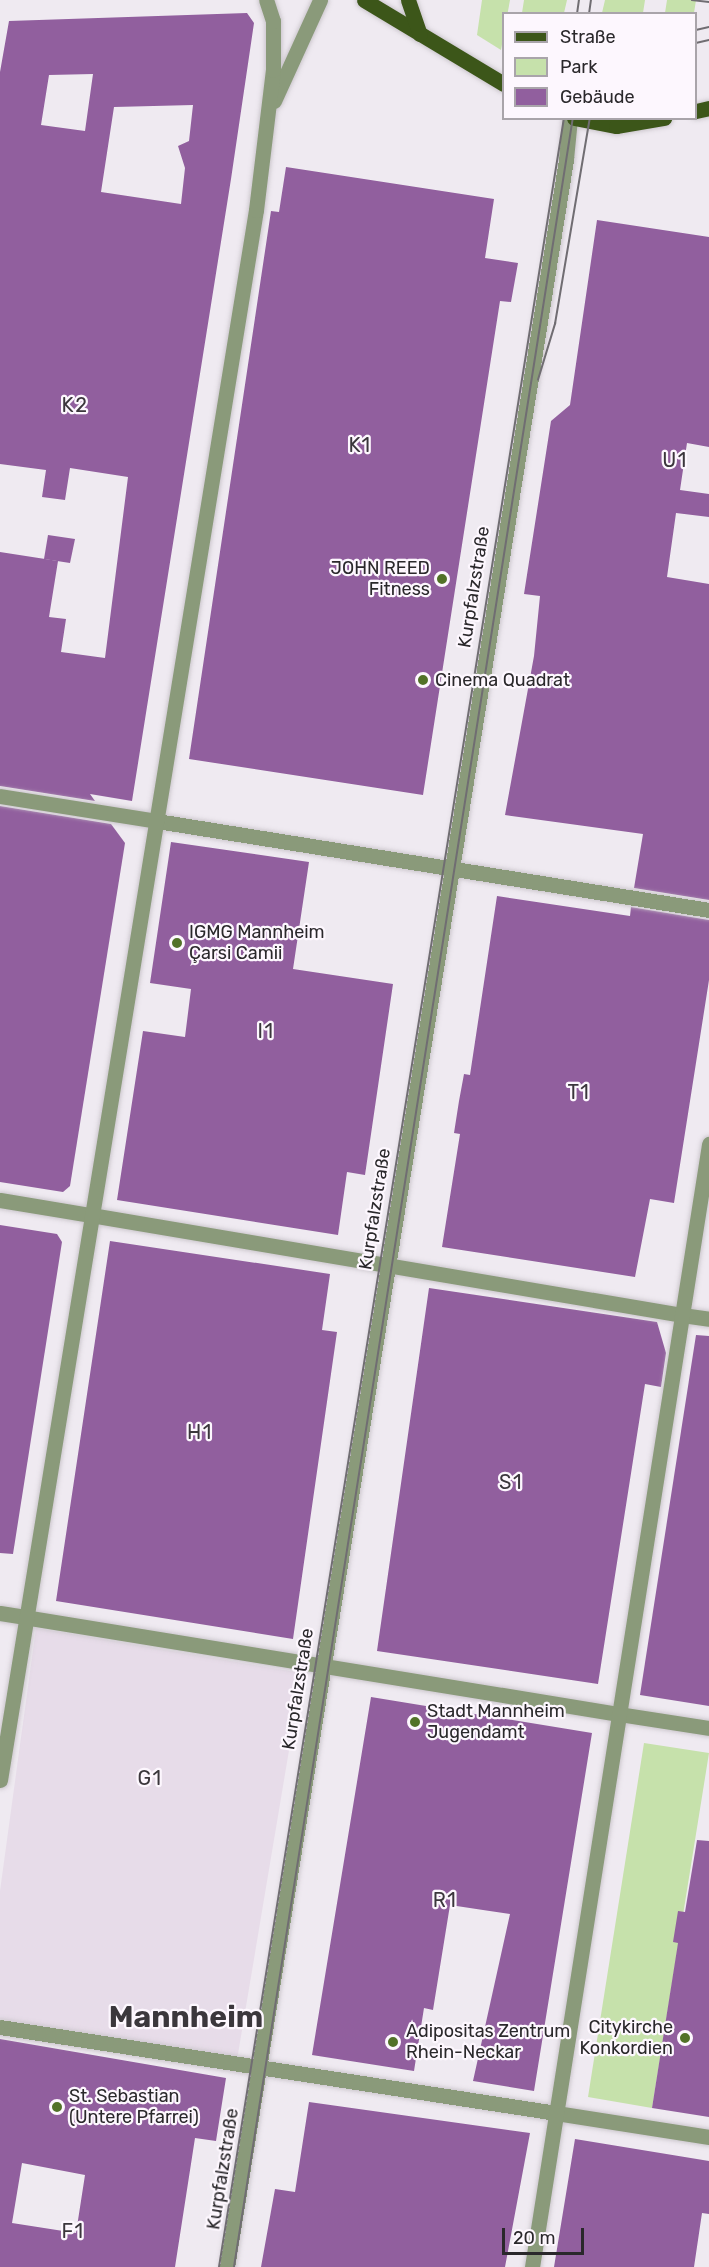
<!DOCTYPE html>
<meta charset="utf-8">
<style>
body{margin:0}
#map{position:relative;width:709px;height:2267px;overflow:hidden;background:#efeaf1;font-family:Rubik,sans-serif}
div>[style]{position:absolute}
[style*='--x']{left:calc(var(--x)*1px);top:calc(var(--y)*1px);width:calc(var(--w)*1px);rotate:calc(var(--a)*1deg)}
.built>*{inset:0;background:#e7dce9}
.green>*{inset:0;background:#c6e1ab}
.building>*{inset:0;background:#915f9e}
.roads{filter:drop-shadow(0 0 2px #ccc7cd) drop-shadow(0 0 2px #ccc7cd)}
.pedestrian>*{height:15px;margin:-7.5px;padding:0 7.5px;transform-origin:7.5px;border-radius:7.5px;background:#8a9a7a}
.minor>*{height:15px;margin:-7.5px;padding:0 7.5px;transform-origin:7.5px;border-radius:7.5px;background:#8a9a7a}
.primary>*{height:15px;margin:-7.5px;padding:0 7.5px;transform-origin:7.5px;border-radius:7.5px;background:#3c5619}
.tram>*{height:1.5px;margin:-0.75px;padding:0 0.75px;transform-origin:0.75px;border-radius:0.75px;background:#706d72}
.dots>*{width:16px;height:16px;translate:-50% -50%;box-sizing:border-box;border:3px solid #fdf7fe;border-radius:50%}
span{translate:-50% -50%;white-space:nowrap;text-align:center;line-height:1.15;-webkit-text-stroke:4.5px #fdf7fe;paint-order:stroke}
.poi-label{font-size:18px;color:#2a282b}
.right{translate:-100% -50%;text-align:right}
.left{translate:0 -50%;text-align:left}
.street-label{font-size:18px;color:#2a282b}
.neighbourhood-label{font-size:20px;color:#3b373c;letter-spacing:1.5px}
.town-label{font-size:30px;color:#3b373c;font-weight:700}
.legend{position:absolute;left:502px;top:12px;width:195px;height:108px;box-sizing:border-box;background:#fdf7fe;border:2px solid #a9a4aa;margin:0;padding:8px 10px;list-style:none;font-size:18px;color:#2a282b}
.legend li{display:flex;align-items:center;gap:12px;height:30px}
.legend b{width:30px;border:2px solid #a9a4aa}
.scale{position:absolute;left:502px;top:2228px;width:82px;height:27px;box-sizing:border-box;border:3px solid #2a282b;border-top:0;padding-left:8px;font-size:18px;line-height:21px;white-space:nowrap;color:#2a282b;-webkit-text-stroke:4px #fdf7fe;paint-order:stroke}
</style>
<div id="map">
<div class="built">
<div style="clip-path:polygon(36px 1628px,302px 1673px,237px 2060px,0 2019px,0 1891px)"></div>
</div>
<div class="green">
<div style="clip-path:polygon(482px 0,510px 0,501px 50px,477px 35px)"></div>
<div style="clip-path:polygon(524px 0,567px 0,564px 13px,522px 13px)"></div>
<div style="clip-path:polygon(605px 0,645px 0,643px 13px,602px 13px)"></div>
<div style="clip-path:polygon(667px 0,696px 0,694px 13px,665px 13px)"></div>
<div style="clip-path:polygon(644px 1743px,709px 1753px,652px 2108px,588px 2097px)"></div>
</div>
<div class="building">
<div style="clip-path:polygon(evenodd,247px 13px,254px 23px,231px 179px,132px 801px,90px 794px,95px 801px,0 786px,0 552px,58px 561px,49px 617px,66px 619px,61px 652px,105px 658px,128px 477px,70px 468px,65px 500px,42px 497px,46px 470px,0 464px,0 72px,9px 21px,247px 13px,93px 74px,85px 131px,41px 125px,49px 75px,93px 74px,247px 13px,193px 105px,189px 141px,178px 146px,185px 168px,181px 204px,101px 192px,114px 107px,193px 105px)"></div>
<div style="clip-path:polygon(286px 167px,494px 199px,485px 258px,518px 263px,511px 302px,500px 301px,423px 795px,189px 759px,271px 211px,279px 212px)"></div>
<div style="clip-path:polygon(597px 220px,709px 237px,709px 447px,687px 443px,680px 490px,709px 494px,709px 517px,676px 513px,667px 577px,709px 584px,709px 900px,634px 888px,643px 834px,505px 815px,534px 656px,540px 596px,524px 594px,551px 421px,570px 405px)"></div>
<div style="clip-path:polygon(48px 535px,75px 539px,70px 563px,44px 559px)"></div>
<div style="clip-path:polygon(0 806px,111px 824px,125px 843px,70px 1186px,63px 1192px,0 1182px)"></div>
<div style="clip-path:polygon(171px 842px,309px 862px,293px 969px,393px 984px,365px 1175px,347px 1172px,338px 1235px,117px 1200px,143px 1031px,185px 1037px,191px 989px,150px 983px)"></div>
<div style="clip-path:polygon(497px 896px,630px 916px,631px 907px,709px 920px,709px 980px,674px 1203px,650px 1199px,635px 1277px,442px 1247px,460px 1134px,454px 1133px,459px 1101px,464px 1074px,470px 1075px)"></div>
<div style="clip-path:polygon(0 1225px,57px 1234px,62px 1242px,13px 1554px,0 1553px)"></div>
<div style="clip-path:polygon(110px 1241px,330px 1274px,322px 1330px,337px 1332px,293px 1639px,56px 1601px)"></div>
<div style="clip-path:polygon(429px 1288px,657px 1322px,666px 1353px,661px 1387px,645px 1384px,598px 1684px,377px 1651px)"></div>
<div style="clip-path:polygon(696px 1335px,709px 1336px,709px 1706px,640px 1695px)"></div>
<div style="clip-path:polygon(371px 1697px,592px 1733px,534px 2091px,473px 2081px,510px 1914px,483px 1910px,450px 1905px,433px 2010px,424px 2008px,414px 2071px,312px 2055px)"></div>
<div style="clip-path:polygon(697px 1840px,709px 1841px,709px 2117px,652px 2108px,678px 1943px,673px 1942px,678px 1911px,685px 1912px)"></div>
<div style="clip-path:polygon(evenodd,0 2039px,226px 2078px,216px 2141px,195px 2138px,175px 2267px,0 2267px,0 2039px,22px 2163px,85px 2175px,76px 2233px,12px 2223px,22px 2163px)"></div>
<div style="clip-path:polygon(309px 2102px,530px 2133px,505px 2267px,261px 2267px,275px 2189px,295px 2192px)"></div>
<div style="clip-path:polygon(575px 2139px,709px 2161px,709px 2214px,702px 2213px,694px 2267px,554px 2267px)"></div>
</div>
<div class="roads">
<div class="pedestrian">
<div style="--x:157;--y:821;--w:559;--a:9.16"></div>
<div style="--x:91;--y:1215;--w:599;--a:9.6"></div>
<div style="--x:24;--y:1617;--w:603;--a:9.26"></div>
<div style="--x:0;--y:2027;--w:563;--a:8.79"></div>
<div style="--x:227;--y:2267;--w:2135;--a:-80.86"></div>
</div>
<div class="minor">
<div style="--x:274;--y:101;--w:111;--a:-65.5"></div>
<div style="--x:566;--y:159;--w:41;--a:-84.4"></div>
<div style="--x:0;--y:796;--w:159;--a:9"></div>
<div style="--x:0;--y:1200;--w:92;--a:9.4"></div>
<div style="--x:682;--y:1315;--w:27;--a:8"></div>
<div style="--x:0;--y:1613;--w:24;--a:9"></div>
<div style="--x:619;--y:1714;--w:91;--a:8.8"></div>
<div style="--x:0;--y:1780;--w:1591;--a:-80.74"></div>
<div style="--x:256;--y:210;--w:141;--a:-83.1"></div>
<div style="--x:273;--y:70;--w:49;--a:-90"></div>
<div style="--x:273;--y:21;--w:22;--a:-108"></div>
<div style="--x:556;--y:2113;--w:155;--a:8.9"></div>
<div style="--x:532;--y:2267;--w:1137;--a:-81.04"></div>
</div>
<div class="primary">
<div style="--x:364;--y:0;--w:163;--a:31"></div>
<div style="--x:408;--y:0;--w:36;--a:71"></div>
<div style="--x:696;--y:111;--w:13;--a:-13"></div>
<div style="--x:574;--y:118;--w:43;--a:10.8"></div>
<div style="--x:616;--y:126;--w:49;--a:-9.5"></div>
</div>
</div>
<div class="tram">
<div style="--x:692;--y:0;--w:17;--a:7"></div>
<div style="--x:577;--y:14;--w:14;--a:-82"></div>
<div style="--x:589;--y:14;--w:14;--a:-82"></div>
<div style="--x:696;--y:30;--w:13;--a:-13"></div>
<div style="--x:696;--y:43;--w:13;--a:-13"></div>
<div style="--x:538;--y:380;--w:59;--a:-73.1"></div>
<div style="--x:555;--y:324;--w:209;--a:-80.4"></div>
<div style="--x:219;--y:2267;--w:2177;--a:-80.88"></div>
<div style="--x:234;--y:2267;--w:2176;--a:-81.04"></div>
</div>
<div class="dots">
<div style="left:442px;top:579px;background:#527228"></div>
<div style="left:423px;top:680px;background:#527228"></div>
<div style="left:177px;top:943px;background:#527228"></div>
<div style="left:415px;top:1722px;background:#527228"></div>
<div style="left:685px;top:2038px;background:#527228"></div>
<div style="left:393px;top:2042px;background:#527228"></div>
<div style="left:57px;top:2107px;background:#527228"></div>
</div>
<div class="poi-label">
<span class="right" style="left:430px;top:579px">JOHN REED<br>Fitness</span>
<span class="left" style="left:435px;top:680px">Cinema Quadrat</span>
<span class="left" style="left:189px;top:943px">IGMG Mannheim<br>Çarsi Camii</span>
<span class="left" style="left:427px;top:1722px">Stadt Mannheim<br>Jugendamt</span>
<span class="right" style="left:673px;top:2038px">Citykirche<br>Konkordien</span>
<span class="left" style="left:406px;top:2042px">Adipositas Zentrum<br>Rhein-Neckar</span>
<span class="left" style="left:69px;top:2107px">St. Sebastian<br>(Untere Pfarrei)</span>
</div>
<div class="street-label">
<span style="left:474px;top:587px;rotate:-81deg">Kurpfalzstraße</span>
<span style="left:375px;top:1209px;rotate:-81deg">Kurpfalzstraße</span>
<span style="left:298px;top:1689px;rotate:-81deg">Kurpfalzstraße</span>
<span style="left:223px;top:2169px;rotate:-81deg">Kurpfalzstraße</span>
</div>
<div class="neighbourhood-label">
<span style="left:75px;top:405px">K2</span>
<span style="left:360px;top:445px">K1</span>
<span style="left:675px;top:460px">U1</span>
<span style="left:266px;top:1031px">I1</span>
<span style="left:579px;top:1092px">T1</span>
<span style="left:200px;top:1432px">H1</span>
<span style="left:511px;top:1482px">S1</span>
<span style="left:150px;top:1778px">G1</span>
<span style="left:445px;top:1900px">R1</span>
<span style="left:73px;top:2231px">F1</span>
</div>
<div class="town-label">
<span style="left:186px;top:2017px">Mannheim</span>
</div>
<ul class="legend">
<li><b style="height:8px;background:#3c5619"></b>Straße</li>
<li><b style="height:16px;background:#c6e1ab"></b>Park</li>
<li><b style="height:16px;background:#915f9e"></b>Gebäude</li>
</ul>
<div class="scale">20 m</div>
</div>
